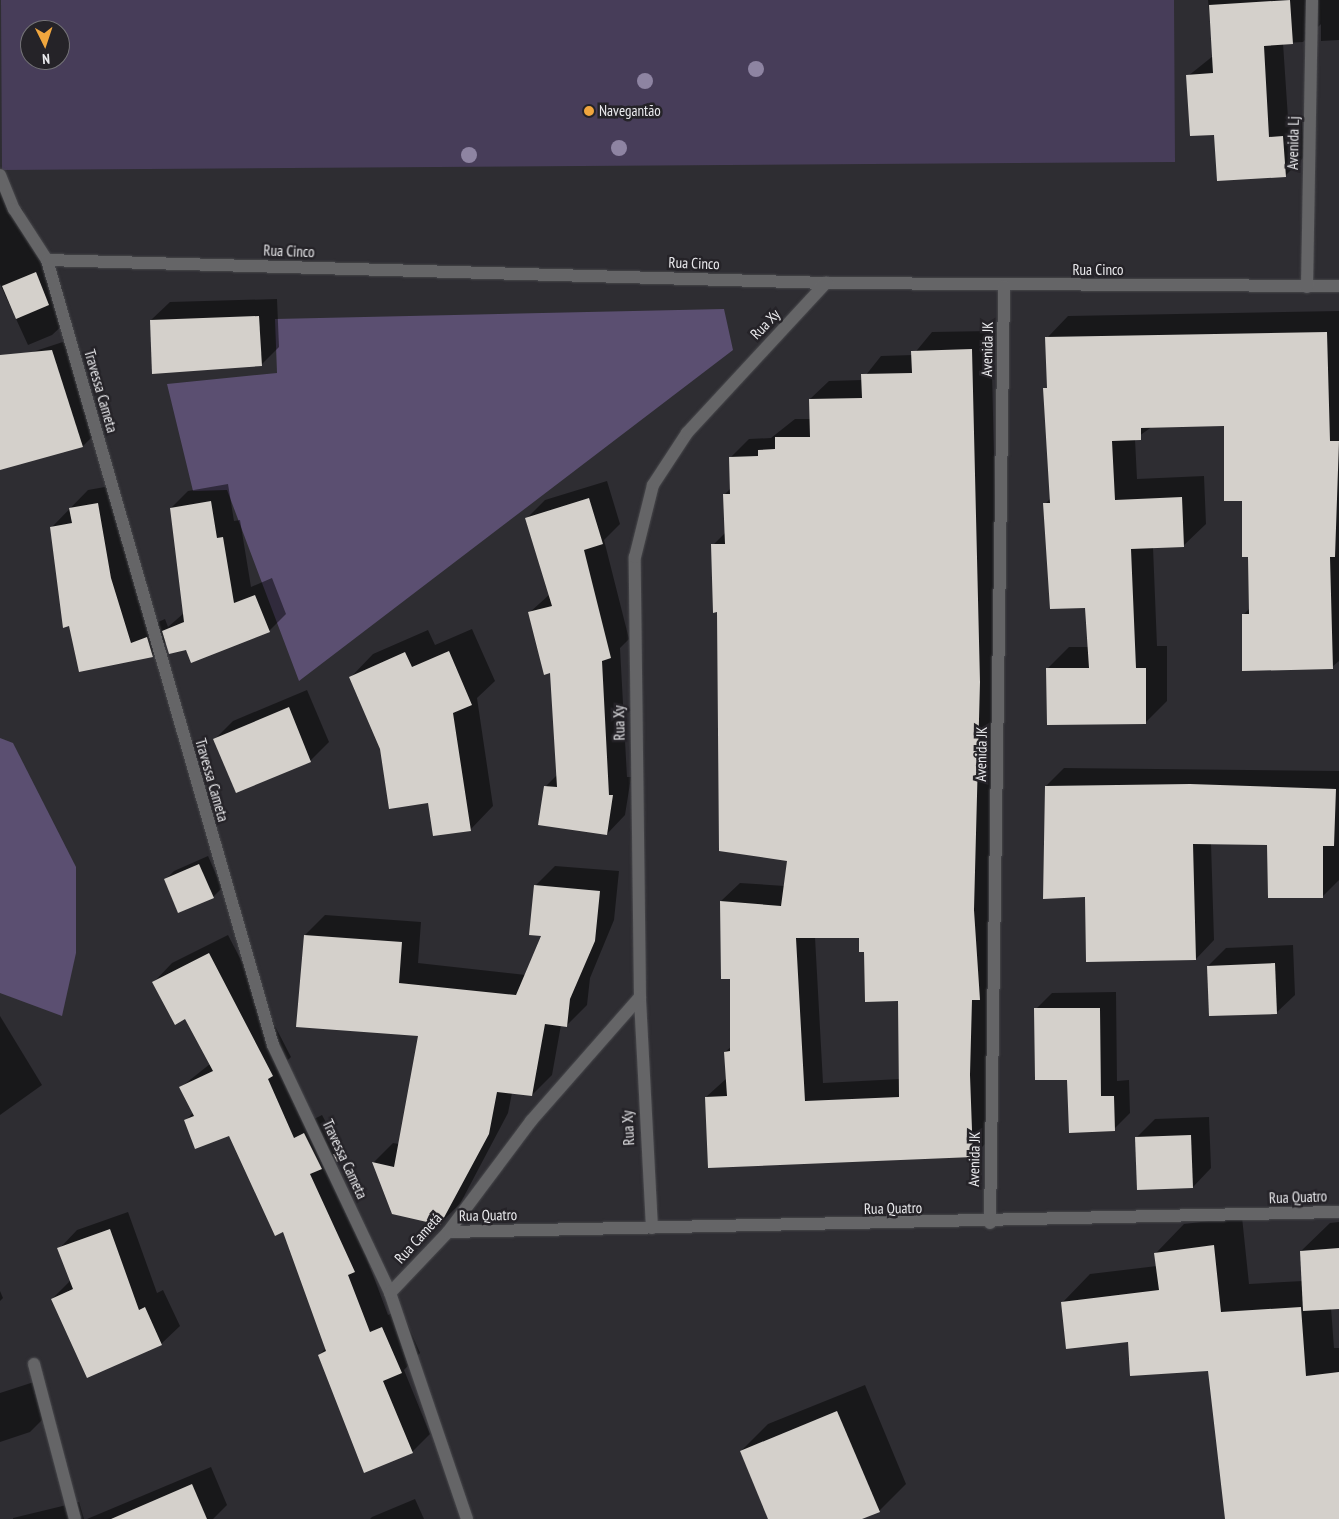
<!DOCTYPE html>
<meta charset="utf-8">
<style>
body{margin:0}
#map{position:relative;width:1339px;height:1519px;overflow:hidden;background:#2e2d32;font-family:"PT Sans Narrow",sans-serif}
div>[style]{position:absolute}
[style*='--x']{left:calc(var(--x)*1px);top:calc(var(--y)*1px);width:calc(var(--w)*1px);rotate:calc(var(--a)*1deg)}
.green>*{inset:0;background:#473d59}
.forest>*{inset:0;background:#5b4f71}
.shadow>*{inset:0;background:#0007}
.building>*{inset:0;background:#d4d0cb}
.roads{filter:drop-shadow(0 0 1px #48484c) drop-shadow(0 0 1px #48484c)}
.minor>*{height:12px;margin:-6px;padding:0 6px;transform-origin:6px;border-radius:6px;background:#656567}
.trees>*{width:16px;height:16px;margin:-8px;border-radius:50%;background:#8e84a2}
.dots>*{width:14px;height:14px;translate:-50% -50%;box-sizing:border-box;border:2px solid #252328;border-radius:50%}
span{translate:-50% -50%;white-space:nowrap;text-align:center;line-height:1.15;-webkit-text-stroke:5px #252328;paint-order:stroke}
.poi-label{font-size:15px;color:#ebebee}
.left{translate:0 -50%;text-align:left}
.street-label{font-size:15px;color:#ebebee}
.north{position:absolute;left:20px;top:20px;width:50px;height:50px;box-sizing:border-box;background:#252328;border:1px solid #747377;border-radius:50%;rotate:176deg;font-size:14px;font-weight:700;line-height:20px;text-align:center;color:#ebebee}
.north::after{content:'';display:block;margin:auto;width:18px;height:22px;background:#f0a63e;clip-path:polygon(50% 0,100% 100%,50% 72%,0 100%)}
</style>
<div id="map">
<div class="green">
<div style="clip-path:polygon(evenodd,1px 0,1174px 0,1175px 162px,2px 170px,1px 0,30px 30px,60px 30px,60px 60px,30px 60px,30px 30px)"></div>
</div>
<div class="forest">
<div style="clip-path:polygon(724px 309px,733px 350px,299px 681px,227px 490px,193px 491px,167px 384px,277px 373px,275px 319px)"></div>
<div style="clip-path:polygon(0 738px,13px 743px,76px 867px,76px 953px,62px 1016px,0 993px)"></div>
</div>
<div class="shadow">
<div style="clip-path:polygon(1208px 0,1339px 0,1339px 40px,1321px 41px,1321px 24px,1303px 42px,1283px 43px,1288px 118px,1302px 117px,1304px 157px,1285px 176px,1215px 133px,1188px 76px,1213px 56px)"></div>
<div style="clip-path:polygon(0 185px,9px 213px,22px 208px,43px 262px,50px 259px,63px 290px,57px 296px,67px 321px,52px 335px,28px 345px,0 284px)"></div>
<div style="clip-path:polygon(277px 299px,279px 347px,261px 365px,151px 320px,170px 302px)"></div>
<div style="clip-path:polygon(1339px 311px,1339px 661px,1332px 667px,1243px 615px,1250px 608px,1250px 555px,1243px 500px,1225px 425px,1153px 426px,1135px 439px,1137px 479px,1204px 476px,1206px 524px,1184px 545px,1153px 547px,1157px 646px,1167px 646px,1167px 701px,1145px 723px,1047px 669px,1069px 647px,1089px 647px,1086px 607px,1045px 504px,1051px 498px,1047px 338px,1068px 316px)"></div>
<div style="clip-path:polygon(evenodd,991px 331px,999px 662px,992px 1137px,973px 1156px,706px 1097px,727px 1078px,725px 1052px,732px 1046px,731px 978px,721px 901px,740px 883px,785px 886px,788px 860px,718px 611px,713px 545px,726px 532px,724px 495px,731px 488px,730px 458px,749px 439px,771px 438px,795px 419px,811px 419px,810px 399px,829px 381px,862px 380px,881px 356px,913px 355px,932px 332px,991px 331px,861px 936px,899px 1000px,900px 1079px,823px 1083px,815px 937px,861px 936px)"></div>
<div style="clip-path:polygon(72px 339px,101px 428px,83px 446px,15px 464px,0 407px,0 370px,11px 359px)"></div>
<div style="clip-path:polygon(607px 481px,620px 524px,604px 540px,629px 639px,620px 648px,627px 777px,631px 777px,625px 815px,607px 834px,546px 786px,557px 775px,552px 672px,529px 613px,550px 594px,527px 518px,545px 500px)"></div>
<div style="clip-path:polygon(228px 484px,234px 521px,240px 520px,251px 587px,272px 578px,286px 614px,269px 631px,186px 649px,167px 641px,152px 656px,80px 671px,51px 528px,88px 490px,116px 485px,149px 626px,165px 619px,168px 627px,184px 613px,171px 508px,188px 491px)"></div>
<div style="clip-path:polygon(472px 629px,495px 681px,477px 698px,493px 806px,470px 830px,429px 802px,381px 749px,350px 678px,373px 654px,428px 630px,435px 645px)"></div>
<div style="clip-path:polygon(307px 690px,329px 742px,311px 760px,237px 791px,215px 739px,233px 721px)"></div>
<div style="clip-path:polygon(1064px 768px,1339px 771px,1339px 880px,1323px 896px,1268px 844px,1211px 843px,1214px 940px,1196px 959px,1086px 896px,1046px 786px)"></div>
<div style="clip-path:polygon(208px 856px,222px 888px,213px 897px,165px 880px,174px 871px)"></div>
<div style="clip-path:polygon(555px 866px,619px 871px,614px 920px,590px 978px,587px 1005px,567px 1025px,561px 1025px,552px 1075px,532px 1095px,512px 1093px,508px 1113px,460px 1204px,439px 1224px,373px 1163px,393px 1143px,399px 1144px,420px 1035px,305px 935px,325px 915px,421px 922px,418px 963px,526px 975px,543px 935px,535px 886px)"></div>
<div style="clip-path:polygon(228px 935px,291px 1057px,287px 1061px,312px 1120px,322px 1115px,340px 1149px,330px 1159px,373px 1252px,367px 1259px,388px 1315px,401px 1309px,420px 1353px,404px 1370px,430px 1434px,412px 1452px,319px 1355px,326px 1348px,284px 1230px,230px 1134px,185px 1121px,193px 1113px,181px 1087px,210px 1064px,186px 1018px,154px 982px,172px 963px)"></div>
<div style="clip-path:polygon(1293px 945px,1295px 995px,1276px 1013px,1208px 966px,1226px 948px)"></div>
<div style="clip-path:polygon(1116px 992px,1117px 1081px,1129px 1080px,1130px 1113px,1114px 1129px,1069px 1079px,1036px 1009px,1052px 993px)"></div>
<div style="clip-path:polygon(0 1016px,42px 1085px,0 1115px)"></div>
<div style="clip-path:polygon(1209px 1117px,1211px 1168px,1193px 1187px,1137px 1137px,1155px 1119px)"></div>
<div style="clip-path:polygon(128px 1212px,157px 1293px,163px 1290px,180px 1326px,161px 1344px,52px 1299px,71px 1280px,59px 1249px,77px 1230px)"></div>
<div style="clip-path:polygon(1242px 1217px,1249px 1284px,1303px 1281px,1301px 1251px,1330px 1223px,1339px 1222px,1339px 1308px,1331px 1308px,1334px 1348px,1339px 1348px,1339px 1519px,1227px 1519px,1209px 1370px,1129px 1341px,1062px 1303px,1090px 1274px,1157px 1266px,1156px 1253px,1184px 1224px)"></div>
<div style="clip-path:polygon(0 1291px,3px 1298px,0 1301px)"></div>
<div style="clip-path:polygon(37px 1381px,48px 1414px,30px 1432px,0 1442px,0 1393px)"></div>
<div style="clip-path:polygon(865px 1385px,906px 1484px,879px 1511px,859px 1519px,770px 1519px,741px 1451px,768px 1424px)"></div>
<div style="clip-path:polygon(211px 1467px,227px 1505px,213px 1519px,87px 1519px)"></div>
<div style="clip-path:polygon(415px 1499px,424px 1519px,370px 1519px,372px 1517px)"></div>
<div style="clip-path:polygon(79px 1502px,84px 1519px,13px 1519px,13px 1518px)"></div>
</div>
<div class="building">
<div style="clip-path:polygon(1290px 0,1293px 44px,1264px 46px,1269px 137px,1283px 136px,1286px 177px,1217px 181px,1214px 135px,1190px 136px,1186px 75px,1213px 73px,1209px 5px)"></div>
<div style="clip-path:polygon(36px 272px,49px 305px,16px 319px,2px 286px)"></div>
<div style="clip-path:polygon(259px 316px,262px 366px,152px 374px,150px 320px)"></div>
<div style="clip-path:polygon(1327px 332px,1330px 441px,1339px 441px,1335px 557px,1330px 557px,1333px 669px,1242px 671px,1242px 614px,1249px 614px,1248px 557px,1242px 557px,1242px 501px,1224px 501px,1224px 426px,1141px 428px,1141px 440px,1112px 441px,1115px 500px,1182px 497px,1184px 547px,1131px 549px,1136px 668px,1146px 668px,1146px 724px,1047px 725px,1046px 668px,1089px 668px,1085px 608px,1050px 609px,1043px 503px,1050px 503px,1043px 388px,1047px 388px,1045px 337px)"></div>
<div style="clip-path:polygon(evenodd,972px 349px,980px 682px,974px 910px,980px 1000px,972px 1000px,970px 1075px,973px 1157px,708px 1168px,705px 1097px,727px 1096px,724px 1052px,730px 1051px,730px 979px,721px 979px,720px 901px,781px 906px,787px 861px,719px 851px,717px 612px,713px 613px,711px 544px,725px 544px,723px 494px,730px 494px,729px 457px,758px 456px,758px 450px,775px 449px,775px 437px,810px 437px,809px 399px,862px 398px,861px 374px,912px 373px,911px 351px,972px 349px,796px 938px,859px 938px,859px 952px,864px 952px,865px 1002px,898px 1001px,899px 1097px,805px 1101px,796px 938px)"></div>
<div style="clip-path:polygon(52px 350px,83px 447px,0 470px,0 355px)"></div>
<div style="clip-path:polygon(589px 498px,603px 544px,584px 550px,611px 658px,602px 661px,609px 795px,613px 795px,607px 835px,538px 825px,544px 786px,557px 787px,550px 673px,544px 675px,528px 612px,552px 606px,525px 518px)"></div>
<div style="clip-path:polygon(211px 501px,217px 538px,223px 537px,234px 603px,255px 595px,270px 632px,191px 663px,186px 650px,169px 654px,162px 631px,184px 622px,170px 508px)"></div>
<div style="clip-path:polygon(98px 503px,111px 578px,131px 643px,147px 637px,153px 657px,79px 672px,69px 626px,63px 628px,50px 527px,72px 523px,69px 508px)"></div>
<div style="clip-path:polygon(449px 651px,472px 705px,453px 713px,471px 831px,433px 836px,428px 803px,389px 809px,380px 749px,349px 677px,405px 652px,412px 667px)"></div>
<div style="clip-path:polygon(289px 707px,311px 762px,236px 793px,213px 739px)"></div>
<div style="clip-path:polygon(1190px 784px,1336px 789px,1334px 846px,1323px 846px,1323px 898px,1268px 898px,1267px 845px,1193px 844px,1196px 960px,1086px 962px,1085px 897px,1043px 899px,1045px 786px)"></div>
<div style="clip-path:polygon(199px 864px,214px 898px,178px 913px,164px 879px)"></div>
<div style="clip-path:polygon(534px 885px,600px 891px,595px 941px,570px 999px,567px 1027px,545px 1024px,532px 1096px,497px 1092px,489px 1134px,440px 1225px,392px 1214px,372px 1162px,394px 1167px,418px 1036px,296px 1027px,304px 935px,402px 942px,399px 983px,516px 995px,541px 936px,529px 935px)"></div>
<div style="clip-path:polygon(209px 953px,273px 1076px,268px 1079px,294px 1138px,304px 1133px,322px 1169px,310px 1174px,355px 1272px,348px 1275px,370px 1332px,382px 1327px,402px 1373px,383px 1381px,413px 1453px,364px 1473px,318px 1355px,326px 1351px,283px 1232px,275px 1236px,229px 1136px,195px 1149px,184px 1120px,194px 1116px,179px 1087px,213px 1071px,185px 1019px,175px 1025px,152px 982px)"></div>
<div style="clip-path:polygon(1275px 963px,1277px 1014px,1209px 1016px,1207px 966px)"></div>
<div style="clip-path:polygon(1034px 1008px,1100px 1008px,1101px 1096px,1114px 1096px,1115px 1131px,1069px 1133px,1067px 1080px,1035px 1080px)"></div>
<div style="clip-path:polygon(1191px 1135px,1193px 1188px,1137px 1190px,1135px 1137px)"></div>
<div style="clip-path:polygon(333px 1154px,348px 1157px,337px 1162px)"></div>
<div style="clip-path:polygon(110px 1229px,139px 1310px,145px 1307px,162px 1345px,87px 1378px,51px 1299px,73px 1289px,57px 1248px)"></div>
<div style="clip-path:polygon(1214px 1245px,1221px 1312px,1301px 1307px,1306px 1376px,1339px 1372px,1339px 1519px,1225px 1519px,1208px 1371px,1130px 1376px,1128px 1342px,1066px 1349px,1061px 1302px,1159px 1290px,1154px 1253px)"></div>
<div style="clip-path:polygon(1339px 1248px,1339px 1309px,1303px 1311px,1300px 1251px)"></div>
<div style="clip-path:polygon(837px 1411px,880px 1512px,862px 1519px,768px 1519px,740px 1451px)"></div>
<div style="clip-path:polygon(192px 1484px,207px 1519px,111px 1519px)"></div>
</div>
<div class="roads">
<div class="minor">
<div style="--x:0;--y:175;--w:37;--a:68"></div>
<div style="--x:14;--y:209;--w:61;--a:57.1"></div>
<div style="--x:47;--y:260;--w:817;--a:73.94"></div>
<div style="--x:273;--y:1045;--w:274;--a:64.7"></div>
<div style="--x:47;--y:260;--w:779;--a:1.69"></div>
<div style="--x:826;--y:283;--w:513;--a:0.34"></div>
<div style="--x:1307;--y:287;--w:287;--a:-89"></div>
<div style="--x:990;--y:1223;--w:937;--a:-89.14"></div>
<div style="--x:652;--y:1228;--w:231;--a:-93"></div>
<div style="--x:640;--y:997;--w:440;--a:-90.7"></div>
<div style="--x:635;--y:557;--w:74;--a:-76"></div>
<div style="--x:653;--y:485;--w:62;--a:-56.8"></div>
<div style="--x:687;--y:433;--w:205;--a:-47.2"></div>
<div style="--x:448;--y:1232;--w:891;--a:-1.29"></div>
<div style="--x:34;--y:1364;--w:160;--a:75.2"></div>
<div style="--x:467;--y:1519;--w:239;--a:-108.8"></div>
<div style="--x:390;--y:1293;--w:84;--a:-46.4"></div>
<div style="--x:448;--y:1232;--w:139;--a:-53.2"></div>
<div style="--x:531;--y:1121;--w:165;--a:-48.7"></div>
</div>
</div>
<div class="trees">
<div style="left:756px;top:69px"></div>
<div style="left:645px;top:81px"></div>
<div style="left:619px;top:148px"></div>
<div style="left:469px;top:155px"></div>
</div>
<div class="dots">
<div style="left:589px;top:111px;background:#f0a63e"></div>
</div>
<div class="poi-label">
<span class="left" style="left:599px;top:111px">Navegantão</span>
</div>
<div class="street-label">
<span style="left:1293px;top:143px;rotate:-89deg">Avenida Lj</span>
<span style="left:289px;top:251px;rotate:2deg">Rua Cinco</span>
<span style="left:694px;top:263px;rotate:2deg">Rua Cinco</span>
<span style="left:1098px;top:270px">Rua Cinco</span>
<span style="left:765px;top:324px;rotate:-46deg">Rua Xy</span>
<span style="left:987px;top:349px;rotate:-89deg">Avenida JK</span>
<span style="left:101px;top:391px;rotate:74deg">Travessa Cameta</span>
<span style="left:619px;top:723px;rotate:-91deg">Rua Xy</span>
<span style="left:981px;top:754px;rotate:-89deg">Avenida JK</span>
<span style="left:212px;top:780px;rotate:74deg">Travessa Cameta</span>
<span style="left:628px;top:1128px;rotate:-93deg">Rua Xy</span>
<span style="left:345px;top:1159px;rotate:65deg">Travessa Cameta</span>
<span style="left:974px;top:1159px;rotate:-89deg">Avenida JK</span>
<span style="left:1298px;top:1197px;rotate:-2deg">Rua Quatro</span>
<span style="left:893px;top:1208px;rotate:-1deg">Rua Quatro</span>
<span style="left:488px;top:1215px;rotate:-1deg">Rua Quatro</span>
<span style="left:418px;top:1238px;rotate:-48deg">Rua Cametá</span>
</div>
<div class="north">N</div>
</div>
